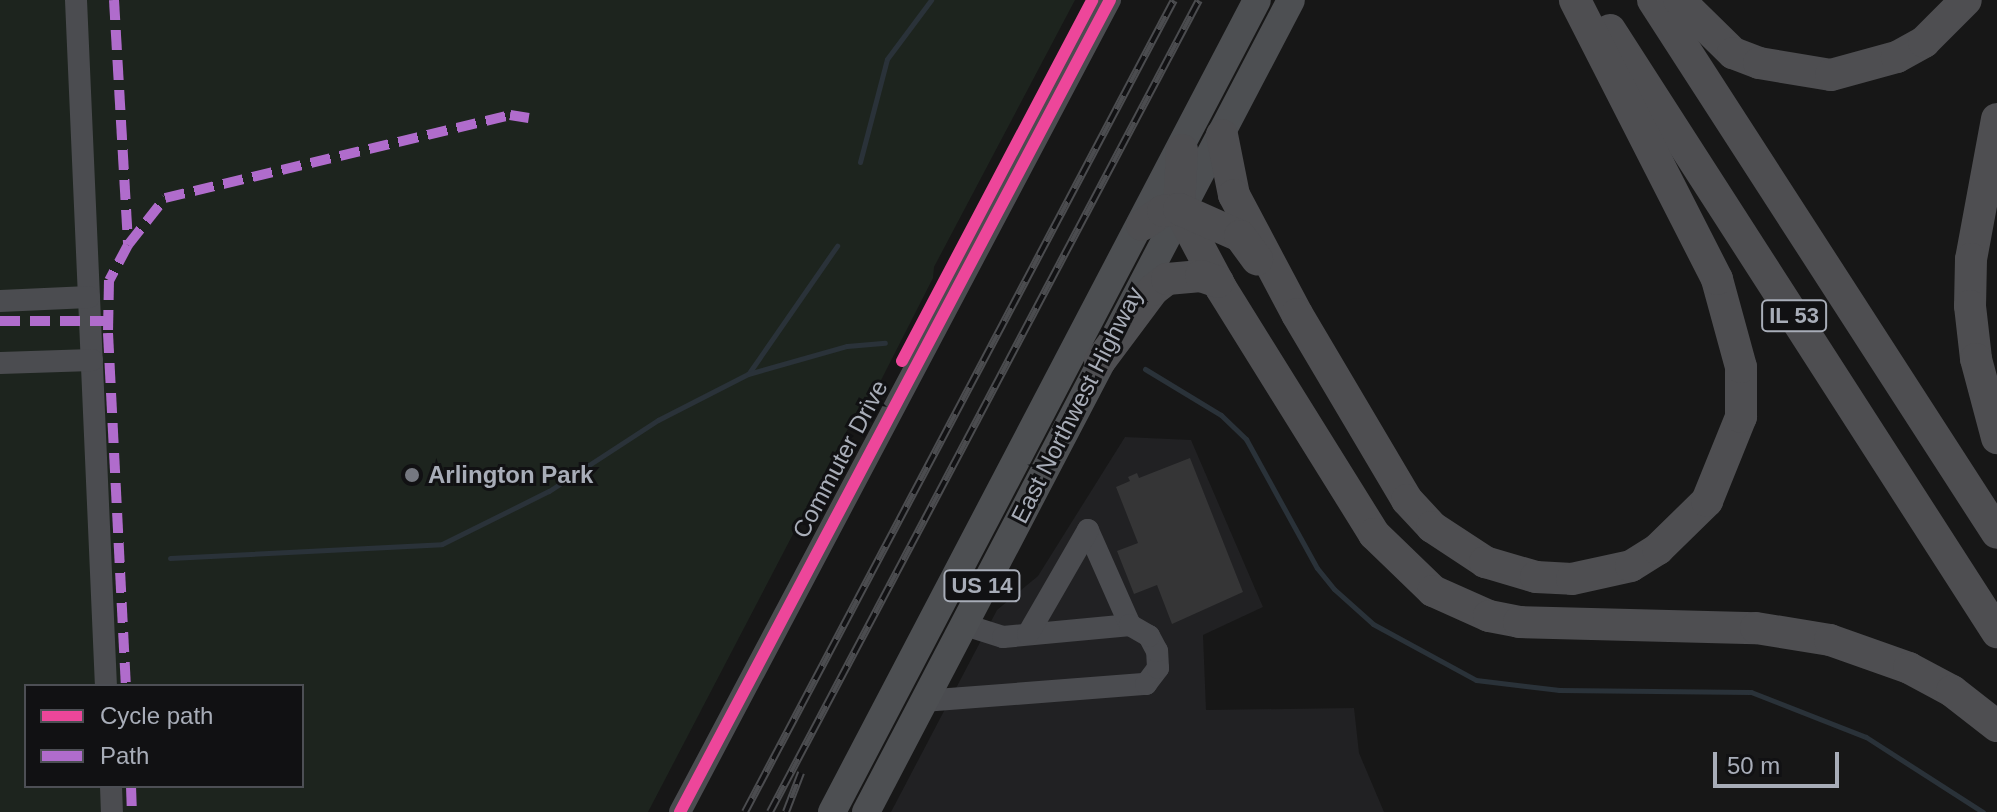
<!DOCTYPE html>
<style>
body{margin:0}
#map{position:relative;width:1997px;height:812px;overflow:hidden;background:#171717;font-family:Helvetica,sans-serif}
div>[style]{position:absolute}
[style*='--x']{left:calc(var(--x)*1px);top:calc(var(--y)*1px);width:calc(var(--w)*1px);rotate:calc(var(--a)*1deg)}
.built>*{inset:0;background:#212123}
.green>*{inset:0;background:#1d241e}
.stream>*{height:5px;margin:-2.5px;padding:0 2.5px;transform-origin:2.5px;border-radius:2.5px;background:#2a3239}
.building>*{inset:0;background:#353536}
.minor>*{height:22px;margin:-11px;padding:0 11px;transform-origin:11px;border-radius:11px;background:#4b4c50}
.major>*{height:28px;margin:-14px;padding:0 14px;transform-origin:14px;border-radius:14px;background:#4d4f52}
.highway>*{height:32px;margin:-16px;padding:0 16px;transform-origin:16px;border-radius:16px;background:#4e4e51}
.rail>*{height:8px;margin-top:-4px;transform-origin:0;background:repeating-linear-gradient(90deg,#111113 0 15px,#4b4c4f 0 30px);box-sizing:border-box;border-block:2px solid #4b4c4f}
.quiet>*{height:10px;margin-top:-5px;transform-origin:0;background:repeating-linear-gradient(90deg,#b06ccc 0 20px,transparent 0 30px)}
.cycleway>*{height:12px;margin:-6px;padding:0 6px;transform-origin:6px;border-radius:6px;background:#ed469a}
.dots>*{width:22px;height:22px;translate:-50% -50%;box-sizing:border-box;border:4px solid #111113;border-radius:50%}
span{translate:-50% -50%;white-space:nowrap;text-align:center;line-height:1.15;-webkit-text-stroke:6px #111113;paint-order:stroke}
.shield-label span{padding:2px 6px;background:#111113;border:2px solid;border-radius:6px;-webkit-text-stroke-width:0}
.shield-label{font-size:22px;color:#a8adb8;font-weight:700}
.street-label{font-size:24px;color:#a8adb8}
.poi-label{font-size:24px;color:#a8adb8;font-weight:700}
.left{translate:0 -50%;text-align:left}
.legend{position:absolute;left:24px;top:684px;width:280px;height:104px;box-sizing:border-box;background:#111113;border:2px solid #4d4f55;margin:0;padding:10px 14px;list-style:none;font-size:24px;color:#a8adb8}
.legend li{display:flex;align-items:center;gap:16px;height:40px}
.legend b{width:40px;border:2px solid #4d4f55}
.scale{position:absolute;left:1713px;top:752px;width:126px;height:36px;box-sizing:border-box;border:4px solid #a8adb8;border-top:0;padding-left:10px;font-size:24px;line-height:28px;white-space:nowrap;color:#a8adb8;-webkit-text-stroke:6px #111113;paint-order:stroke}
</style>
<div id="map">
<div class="built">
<div style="clip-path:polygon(1125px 437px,1191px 440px,1263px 607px,1203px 635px,1206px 710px,1354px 708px,1359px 753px,1384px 812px,891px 812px,997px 610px,1038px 576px)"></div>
</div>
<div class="green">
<div style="clip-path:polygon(evenodd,0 0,1075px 0,934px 267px,933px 278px,874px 394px,864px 398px,648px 812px,0 812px,0 0,26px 686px,302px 686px,302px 786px,26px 786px,26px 686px)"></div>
</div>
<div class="stream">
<div style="--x:860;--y:162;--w:106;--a:-75.3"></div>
<div style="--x:887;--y:59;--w:74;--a:-53.3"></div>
<div style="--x:1145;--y:369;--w:89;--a:31.2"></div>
<div style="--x:1221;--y:415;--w:35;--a:44"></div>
<div style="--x:1246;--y:439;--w:147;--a:61.2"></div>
<div style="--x:1317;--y:568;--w:27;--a:51"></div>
<div style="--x:1334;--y:589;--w:52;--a:41.9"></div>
<div style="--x:1373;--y:624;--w:117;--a:28.5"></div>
<div style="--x:1476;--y:680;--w:84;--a:6.9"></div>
<div style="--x:1559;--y:690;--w:192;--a:0.6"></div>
<div style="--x:1751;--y:692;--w:123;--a:21.4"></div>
<div style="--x:1866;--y:737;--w:139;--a:32.7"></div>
<div style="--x:749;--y:373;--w:155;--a:-55.3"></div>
<div style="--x:170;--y:558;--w:272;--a:-2.9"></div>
<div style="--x:442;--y:544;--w:119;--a:-26.4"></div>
<div style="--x:549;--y:491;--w:130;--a:-33.1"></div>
<div style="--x:658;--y:420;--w:101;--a:-27.1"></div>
<div style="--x:748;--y:374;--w:103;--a:-15.8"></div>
<div style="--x:847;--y:346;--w:38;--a:-5"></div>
</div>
<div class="building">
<div style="clip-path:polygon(1190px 458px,1243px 592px,1172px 624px,1157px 585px,1134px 594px,1117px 551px,1138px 543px,1116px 487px,1130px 481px,1128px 477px,1137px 473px,1139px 478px)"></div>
</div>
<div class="minor">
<div style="--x:76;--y:0;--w:687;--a:87.5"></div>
<div style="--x:0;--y:301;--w:89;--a:-2.6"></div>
<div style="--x:0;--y:363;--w:92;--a:-1.9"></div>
<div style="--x:962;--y:624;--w:43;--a:17.6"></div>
<div style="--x:1003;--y:637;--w:128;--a:-5.4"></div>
<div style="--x:1130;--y:625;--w:104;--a:-113.9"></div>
<div style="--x:1088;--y:530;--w:120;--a:120"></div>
<div style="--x:923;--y:701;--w:224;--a:-4.4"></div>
<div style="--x:1146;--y:684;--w:20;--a:-53"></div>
<div style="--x:1158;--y:668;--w:17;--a:-93"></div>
<div style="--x:1157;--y:651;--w:17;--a:-118"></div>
<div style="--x:1149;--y:636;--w:22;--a:-150"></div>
<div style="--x:111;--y:786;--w:26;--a:88"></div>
<div style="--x:680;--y:812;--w:919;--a:-62.1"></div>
</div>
<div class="major">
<div style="--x:832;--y:812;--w:916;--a:-62.37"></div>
<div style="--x:866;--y:812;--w:916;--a:-62.37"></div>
</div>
<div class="highway">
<div style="--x:1653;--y:0;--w:634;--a:57.16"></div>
<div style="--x:1679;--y:0;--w:76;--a:44.5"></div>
<div style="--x:1733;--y:53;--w:28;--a:21"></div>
<div style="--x:1759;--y:63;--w:73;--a:9.5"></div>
<div style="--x:1831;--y:75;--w:68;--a:-15.3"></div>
<div style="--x:1897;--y:57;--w:31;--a:-29"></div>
<div style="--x:1924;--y:42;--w:59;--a:-45"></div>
<div style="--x:1610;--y:30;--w:716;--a:57.26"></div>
<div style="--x:1997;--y:119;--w:142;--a:100.5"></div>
<div style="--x:1971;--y:259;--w:47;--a:91.2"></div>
<div style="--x:1970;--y:306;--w:53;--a:83.5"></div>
<div style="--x:1976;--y:359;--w:82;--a:75.1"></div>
<div style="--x:1222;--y:135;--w:61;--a:78.7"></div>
<div style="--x:1234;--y:195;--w:135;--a:62.1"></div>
<div style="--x:1297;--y:314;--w:216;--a:59.4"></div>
<div style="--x:1407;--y:500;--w:37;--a:47"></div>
<div style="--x:1432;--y:527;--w:64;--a:33.4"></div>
<div style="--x:1485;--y:562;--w:53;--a:16.4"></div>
<div style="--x:1536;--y:577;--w:36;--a:3"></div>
<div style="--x:1572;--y:579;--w:60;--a:-12.4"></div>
<div style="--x:1631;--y:566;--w:32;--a:-32"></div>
<div style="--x:1658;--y:549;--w:69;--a:-44.4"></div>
<div style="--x:1707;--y:501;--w:91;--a:-68"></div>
<div style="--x:1741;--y:417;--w:50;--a:-90"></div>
<div style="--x:1741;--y:367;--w:91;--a:-105.3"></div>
<div style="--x:1717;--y:279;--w:313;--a:-117"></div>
<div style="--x:1182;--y:150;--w:59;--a:92.9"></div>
<div style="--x:1179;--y:209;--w:89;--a:62"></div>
<div style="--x:1221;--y:288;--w:290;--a:58.1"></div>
<div style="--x:1374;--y:534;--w:82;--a:44"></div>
<div style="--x:1433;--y:591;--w:61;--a:24.1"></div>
<div style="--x:1489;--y:616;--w:31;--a:11"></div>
<div style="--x:1519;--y:622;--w:237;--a:1.5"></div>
<div style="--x:1756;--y:628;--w:75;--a:9.2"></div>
<div style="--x:1830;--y:640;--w:84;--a:19.5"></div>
<div style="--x:1909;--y:668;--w:49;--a:28.1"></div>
<div style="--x:1952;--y:691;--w:57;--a:37.9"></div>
<div style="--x:1142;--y:225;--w:25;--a:-34"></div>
<div style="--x:1163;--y:211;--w:16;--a:-7"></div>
<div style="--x:1179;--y:209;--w:67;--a:23.9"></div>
<div style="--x:1240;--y:236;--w:29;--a:54"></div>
<div style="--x:1100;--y:361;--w:89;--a:-53.3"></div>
<div style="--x:1153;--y:290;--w:18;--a:-38"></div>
<div style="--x:1167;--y:279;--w:34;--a:-5"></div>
<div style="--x:1201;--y:276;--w:18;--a:19"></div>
</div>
<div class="rail">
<div style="--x:745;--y:812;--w:918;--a:-62.15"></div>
<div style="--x:770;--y:812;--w:918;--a:-62.15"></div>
<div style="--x:786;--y:812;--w:42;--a:-69"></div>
</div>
<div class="quiet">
<div style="--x:114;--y:0;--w:245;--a:86.7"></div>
<div style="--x:128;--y:245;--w:40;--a:118"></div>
<div style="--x:109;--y:280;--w:53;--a:91.1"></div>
<div style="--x:108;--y:333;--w:353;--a:87.1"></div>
<div style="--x:128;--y:245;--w:60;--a:-51.8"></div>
<div style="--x:165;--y:198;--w:355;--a:-13.5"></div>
<div style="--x:510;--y:115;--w:19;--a:9"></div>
<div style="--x:0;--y:321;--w:109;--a:0"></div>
<div style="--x:131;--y:786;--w:26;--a:88"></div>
</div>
<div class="cycleway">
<div style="--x:902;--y:361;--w:408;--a:-62.2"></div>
<div style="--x:680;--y:812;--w:919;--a:-62.1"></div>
</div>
<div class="dots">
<div style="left:412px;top:475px;background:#757880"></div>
</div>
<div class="shield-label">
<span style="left:1794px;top:316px">IL 53</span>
<span style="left:982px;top:586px">US 14</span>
</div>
<div class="street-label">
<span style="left:1077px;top:405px;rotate:-63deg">East Northwest Highway</span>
<span style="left:840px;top:459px;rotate:-62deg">Commuter Drive</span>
</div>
<div class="poi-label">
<span class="left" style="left:428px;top:475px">Arlington Park</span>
</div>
<ul class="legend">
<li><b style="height:10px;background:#ed469a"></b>Cycle path</li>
<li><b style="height:10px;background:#b06ccc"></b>Path</li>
</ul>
<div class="scale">50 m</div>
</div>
